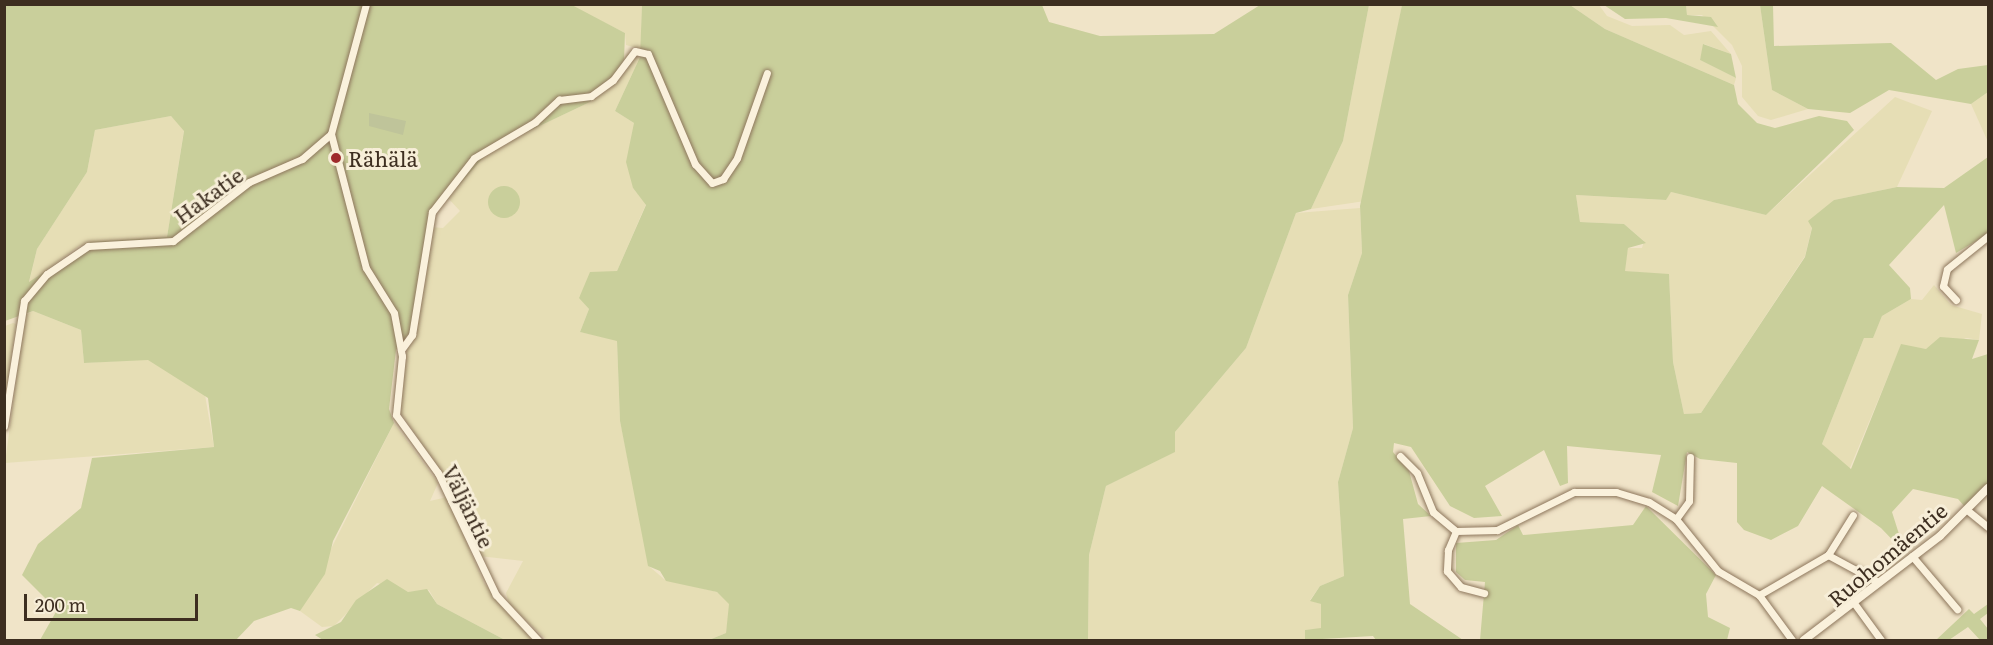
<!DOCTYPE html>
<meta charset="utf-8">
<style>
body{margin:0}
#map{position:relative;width:1993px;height:645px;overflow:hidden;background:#f0e4c8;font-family:Literata,serif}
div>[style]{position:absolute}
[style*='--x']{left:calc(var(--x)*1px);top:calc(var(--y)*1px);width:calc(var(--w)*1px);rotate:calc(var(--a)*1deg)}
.farmland>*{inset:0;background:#e6deb5}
.green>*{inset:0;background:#c9cf9b}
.round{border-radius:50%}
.cemetery>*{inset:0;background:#bfc49a}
.roads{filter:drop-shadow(0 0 2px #8d765c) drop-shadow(0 0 2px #8d765c)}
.minor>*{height:7px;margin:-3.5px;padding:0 3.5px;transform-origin:3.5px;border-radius:3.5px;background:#faf1dc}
.tertiary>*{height:8px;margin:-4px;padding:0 4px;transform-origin:4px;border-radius:4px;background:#faf1dc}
.dots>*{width:16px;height:16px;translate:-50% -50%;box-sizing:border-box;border:3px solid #f7eed8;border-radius:50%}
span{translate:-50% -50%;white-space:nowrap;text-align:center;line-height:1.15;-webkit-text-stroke:6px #f7eed8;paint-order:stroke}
.poi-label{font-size:21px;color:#3d2e20}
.left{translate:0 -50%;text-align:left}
.street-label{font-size:21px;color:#3d2e20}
.frame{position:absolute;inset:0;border:6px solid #3d2e20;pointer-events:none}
.scale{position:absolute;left:24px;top:594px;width:174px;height:27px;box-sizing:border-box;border:3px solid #3d2e20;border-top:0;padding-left:8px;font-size:18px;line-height:21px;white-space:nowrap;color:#3d2e20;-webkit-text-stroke:4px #f7eed8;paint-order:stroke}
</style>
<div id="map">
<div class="farmland">
<div style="clip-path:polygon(570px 5px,642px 5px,641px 49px,626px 45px,625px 33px)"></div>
<div style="clip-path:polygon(1369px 5px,1402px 5px,1365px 201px,1311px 209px,1343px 141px)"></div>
<div style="clip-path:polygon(1570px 5px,1599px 5px,1607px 16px,1632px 26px,1670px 25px,1684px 35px,1711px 31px,1731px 54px,1704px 44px,1700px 60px,1736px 78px,1734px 85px,1605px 29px)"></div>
<div style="clip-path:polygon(1686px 5px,1760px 5px,1772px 90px,1808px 109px,1771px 120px,1758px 116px,1742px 97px,1742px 66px,1732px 45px,1702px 15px,1687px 15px)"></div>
<div style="clip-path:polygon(628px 53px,640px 57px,615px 111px,634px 123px,633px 188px,646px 204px,617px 271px,579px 297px,589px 309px,580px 332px,617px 340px,620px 421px,650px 567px,664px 579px,717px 592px,730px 604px,726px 633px,709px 640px,547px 640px,509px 604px,506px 593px,523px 561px,479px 556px,443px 475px,398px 409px,407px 349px,415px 338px,430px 227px,443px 228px,460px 211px,447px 197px,491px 149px,590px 102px)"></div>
<div style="clip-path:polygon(1988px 92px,1988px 142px,1971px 104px)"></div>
<div style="clip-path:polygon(1895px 97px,1932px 111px,1897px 187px,1834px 200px,1812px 227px,1805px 256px,1701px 413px,1684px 414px,1673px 362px,1669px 275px,1624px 271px,1628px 248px,1642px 248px,1644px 241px,1624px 224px,1580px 222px,1576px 195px,1665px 200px,1671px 192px,1766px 215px)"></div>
<div style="clip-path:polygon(171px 116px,184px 130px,167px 237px,79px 246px,29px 283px,37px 249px,87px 172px,95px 130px)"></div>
<div style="clip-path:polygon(1360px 208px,1362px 253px,1348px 295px,1353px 428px,1338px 482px,1344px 576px,1320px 586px,1310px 600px,1321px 604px,1321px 629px,1305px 630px,1305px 640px,1088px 640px,1089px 555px,1106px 486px,1174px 452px,1175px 432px,1246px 348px,1296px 213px)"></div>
<div style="clip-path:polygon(1934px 285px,1951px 305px,1982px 314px,1979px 340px,1967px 338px,1926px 349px,1901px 345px,1849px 470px,1822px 444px,1864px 338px,1873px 337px,1882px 316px,1911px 299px,1922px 300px)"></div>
<div style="clip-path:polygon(33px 311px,81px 330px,84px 363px,148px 359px,205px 395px,214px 447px,5px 463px,25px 315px)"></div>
<div style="clip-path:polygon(13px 323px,16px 324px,5px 404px,5px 326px)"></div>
<div style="clip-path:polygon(394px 423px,438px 483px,430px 501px,447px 497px,484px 583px,532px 640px,505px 640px,437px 604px,429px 590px,408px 592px,377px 583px,334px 626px,322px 627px,300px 611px)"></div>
</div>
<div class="green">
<div style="clip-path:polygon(evenodd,570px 4px,625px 33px,624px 60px,609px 86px,590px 102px,491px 149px,436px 211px,417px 323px,396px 350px,389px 409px,394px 423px,333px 541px,325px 574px,300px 611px,291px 608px,254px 621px,236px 640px,40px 640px,57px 610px,22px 575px,38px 544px,81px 508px,92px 458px,214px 447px,208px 398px,148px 360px,84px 363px,81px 330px,33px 311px,5px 321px,5px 5px,570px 4px,171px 116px,184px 131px,167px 237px,89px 242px,29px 282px,37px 249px,87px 172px,95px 130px,171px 116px)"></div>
<div style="clip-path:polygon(642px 5px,1042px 5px,1049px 22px,1100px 36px,1214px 34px,1260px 5px,1369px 5px,1343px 141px,1311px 209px,1296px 213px,1246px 348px,1175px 432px,1175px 452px,1106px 486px,1089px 555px,1088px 640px,709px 640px,726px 633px,729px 604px,717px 592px,666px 581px,660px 571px,648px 566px,620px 421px,617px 341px,580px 332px,589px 309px,579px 298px,590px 272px,617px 271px,646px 205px,633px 188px,626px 162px,634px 123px,615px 111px,640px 57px)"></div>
<div style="clip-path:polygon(1402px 5px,1570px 5px,1605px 29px,1734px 85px,1738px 104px,1757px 123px,1775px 128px,1819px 116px,1847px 121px,1854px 130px,1766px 215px,1671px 192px,1666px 200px,1576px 195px,1580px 222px,1624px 224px,1646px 243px,1628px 248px,1625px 271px,1669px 274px,1673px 362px,1684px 414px,1701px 413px,1805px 257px,1812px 228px,1808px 221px,1834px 200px,1897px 187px,1944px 188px,1988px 157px,1988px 234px,1956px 253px,1944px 205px,1889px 265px,1910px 288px,1911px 299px,1882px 316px,1873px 338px,1864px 338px,1822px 444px,1851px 469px,1901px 344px,1926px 349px,1940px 337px,1979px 340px,1972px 359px,1988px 354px,1988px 485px,1965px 507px,1958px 499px,1913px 489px,1892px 512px,1905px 553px,1881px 528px,1822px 486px,1798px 526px,1771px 540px,1744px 530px,1737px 522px,1737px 463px,1700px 459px,1687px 452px,1678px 506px,1652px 492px,1661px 455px,1567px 446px,1568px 483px,1560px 486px,1544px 450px,1485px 486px,1502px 516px,1474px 518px,1450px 506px,1411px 447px,1394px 443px,1393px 452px,1409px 471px,1418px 504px,1431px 516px,1403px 519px,1410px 604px,1463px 640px,1376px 640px,1373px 636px,1305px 640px,1305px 630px,1321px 628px,1321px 604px,1310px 601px,1320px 586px,1344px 576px,1338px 482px,1353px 428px,1348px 295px,1362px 253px,1360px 206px)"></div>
<div style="clip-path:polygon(1604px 5px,1686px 5px,1687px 15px,1711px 17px,1718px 27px,1666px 18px,1625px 19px)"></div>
<div style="clip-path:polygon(1760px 5px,1773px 5px,1774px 46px,1891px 43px,1936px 80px,1958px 69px,1988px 65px,1988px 92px,1971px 104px,1889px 90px,1850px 113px,1808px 109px,1772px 90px)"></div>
<div style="clip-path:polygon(1703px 44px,1731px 54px,1736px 78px,1700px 60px)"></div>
<div class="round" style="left:488px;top:186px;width:32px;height:32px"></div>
<div style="clip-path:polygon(1646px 506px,1716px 575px,1706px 594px,1708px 617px,1730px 628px,1727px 640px,1480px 640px,1485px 582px,1465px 580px,1456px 572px,1456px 543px,1496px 540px,1518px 525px,1523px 535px,1633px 525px)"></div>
<div style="clip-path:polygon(387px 579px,408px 592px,427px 589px,437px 604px,505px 640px,323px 640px,315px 635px,341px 622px,356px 600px)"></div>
<div style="clip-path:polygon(1988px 604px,1988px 613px,1980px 619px,1988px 629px,1988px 640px,1980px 640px,1968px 627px,1949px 640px,1936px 640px,1969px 609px,1974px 614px)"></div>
</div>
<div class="cemetery">
<div style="clip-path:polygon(369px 113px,406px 121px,403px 135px,369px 126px)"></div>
</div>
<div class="roads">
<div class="minor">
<div style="--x:366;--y:4;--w:135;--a:105.1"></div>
<div style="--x:331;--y:134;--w:138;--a:75.4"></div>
<div style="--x:366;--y:268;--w:53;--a:58.1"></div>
<div style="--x:394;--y:313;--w:44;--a:79.5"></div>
<div style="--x:402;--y:356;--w:59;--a:95.8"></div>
<div style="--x:396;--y:415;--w:72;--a:54.1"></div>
<div style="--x:438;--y:473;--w:135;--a:64.6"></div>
<div style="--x:496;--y:595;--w:62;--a:47"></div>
<div style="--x:1956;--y:300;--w:19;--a:-133"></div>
<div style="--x:1943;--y:286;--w:17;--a:-77"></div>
<div style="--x:1947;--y:269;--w:53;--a:-38.8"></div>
<div style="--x:401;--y:350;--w:19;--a:-54"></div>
<div style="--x:412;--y:335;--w:125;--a:-80.8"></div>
<div style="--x:432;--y:212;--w:68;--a:-52.1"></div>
<div style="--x:474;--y:158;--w:71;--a:-30.5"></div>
<div style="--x:535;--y:122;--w:33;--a:-43"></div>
<div style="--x:559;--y:100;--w:32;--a:-7"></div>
<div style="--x:591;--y:96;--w:27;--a:-36"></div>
<div style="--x:613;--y:80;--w:36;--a:-53"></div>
<div style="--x:635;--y:51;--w:13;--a:13"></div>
<div style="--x:648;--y:54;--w:120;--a:66.9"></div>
<div style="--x:695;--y:164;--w:25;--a:48"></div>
<div style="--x:712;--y:183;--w:12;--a:-20"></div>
<div style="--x:723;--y:179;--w:25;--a:-56"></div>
<div style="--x:737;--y:158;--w:90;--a:-70.6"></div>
<div style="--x:4;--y:426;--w:127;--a:-80.9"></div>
<div style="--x:24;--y:301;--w:35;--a:-50"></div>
<div style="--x:47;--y:274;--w:50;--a:-34.3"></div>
<div style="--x:88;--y:246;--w:85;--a:-3.4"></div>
<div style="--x:173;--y:241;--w:96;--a:-37.8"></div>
<div style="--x:249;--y:182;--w:58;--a:-23.5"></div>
<div style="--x:302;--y:159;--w:38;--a:-41"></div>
<div style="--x:1400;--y:456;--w:24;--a:45"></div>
<div style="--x:1417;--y:473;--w:42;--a:67.7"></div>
<div style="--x:1433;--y:512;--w:30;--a:40"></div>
<div style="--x:1456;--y:531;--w:41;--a:-1.4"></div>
<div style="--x:1497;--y:530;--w:86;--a:-26.3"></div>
<div style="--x:1574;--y:492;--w:42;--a:0"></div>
<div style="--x:1616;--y:492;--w:34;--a:17"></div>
<div style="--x:1649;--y:502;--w:32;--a:32"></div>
<div style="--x:1676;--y:519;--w:67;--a:51.1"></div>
<div style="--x:1718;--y:571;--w:48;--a:30.3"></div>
<div style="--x:1759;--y:595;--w:56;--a:53.7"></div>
<div style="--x:1967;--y:510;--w:27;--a:39"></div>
<div style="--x:1676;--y:519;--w:22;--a:-54"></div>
<div style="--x:1689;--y:501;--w:44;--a:-88.7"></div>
<div style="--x:1456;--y:531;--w:21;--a:113"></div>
<div style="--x:1448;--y:550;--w:21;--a:93"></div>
<div style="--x:1447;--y:571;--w:21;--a:49"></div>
<div style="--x:1461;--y:587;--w:24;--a:15"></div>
<div style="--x:1828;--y:555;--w:55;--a:28.4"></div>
<div style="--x:1912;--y:556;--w:70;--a:49.7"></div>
<div style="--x:1759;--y:595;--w:80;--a:-30.1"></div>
<div style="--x:1828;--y:555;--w:47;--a:-58"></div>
<div style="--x:1854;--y:603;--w:46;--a:53.9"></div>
</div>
<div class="tertiary">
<div style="--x:1804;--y:640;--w:171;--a:-37.4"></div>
<div style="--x:1940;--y:536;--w:68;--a:-45"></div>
</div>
</div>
<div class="dots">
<div style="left:336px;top:158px;background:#9e2a2b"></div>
</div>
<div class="poi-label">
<span class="left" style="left:348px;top:158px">Rähälä</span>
</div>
<div class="street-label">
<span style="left:208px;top:195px;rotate:-36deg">Hakatie</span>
<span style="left:469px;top:506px;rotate:64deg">Väljäntie</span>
<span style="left:1887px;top:554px;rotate:-40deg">Ruohomäentie</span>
</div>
<div class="frame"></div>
<div class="scale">200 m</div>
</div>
